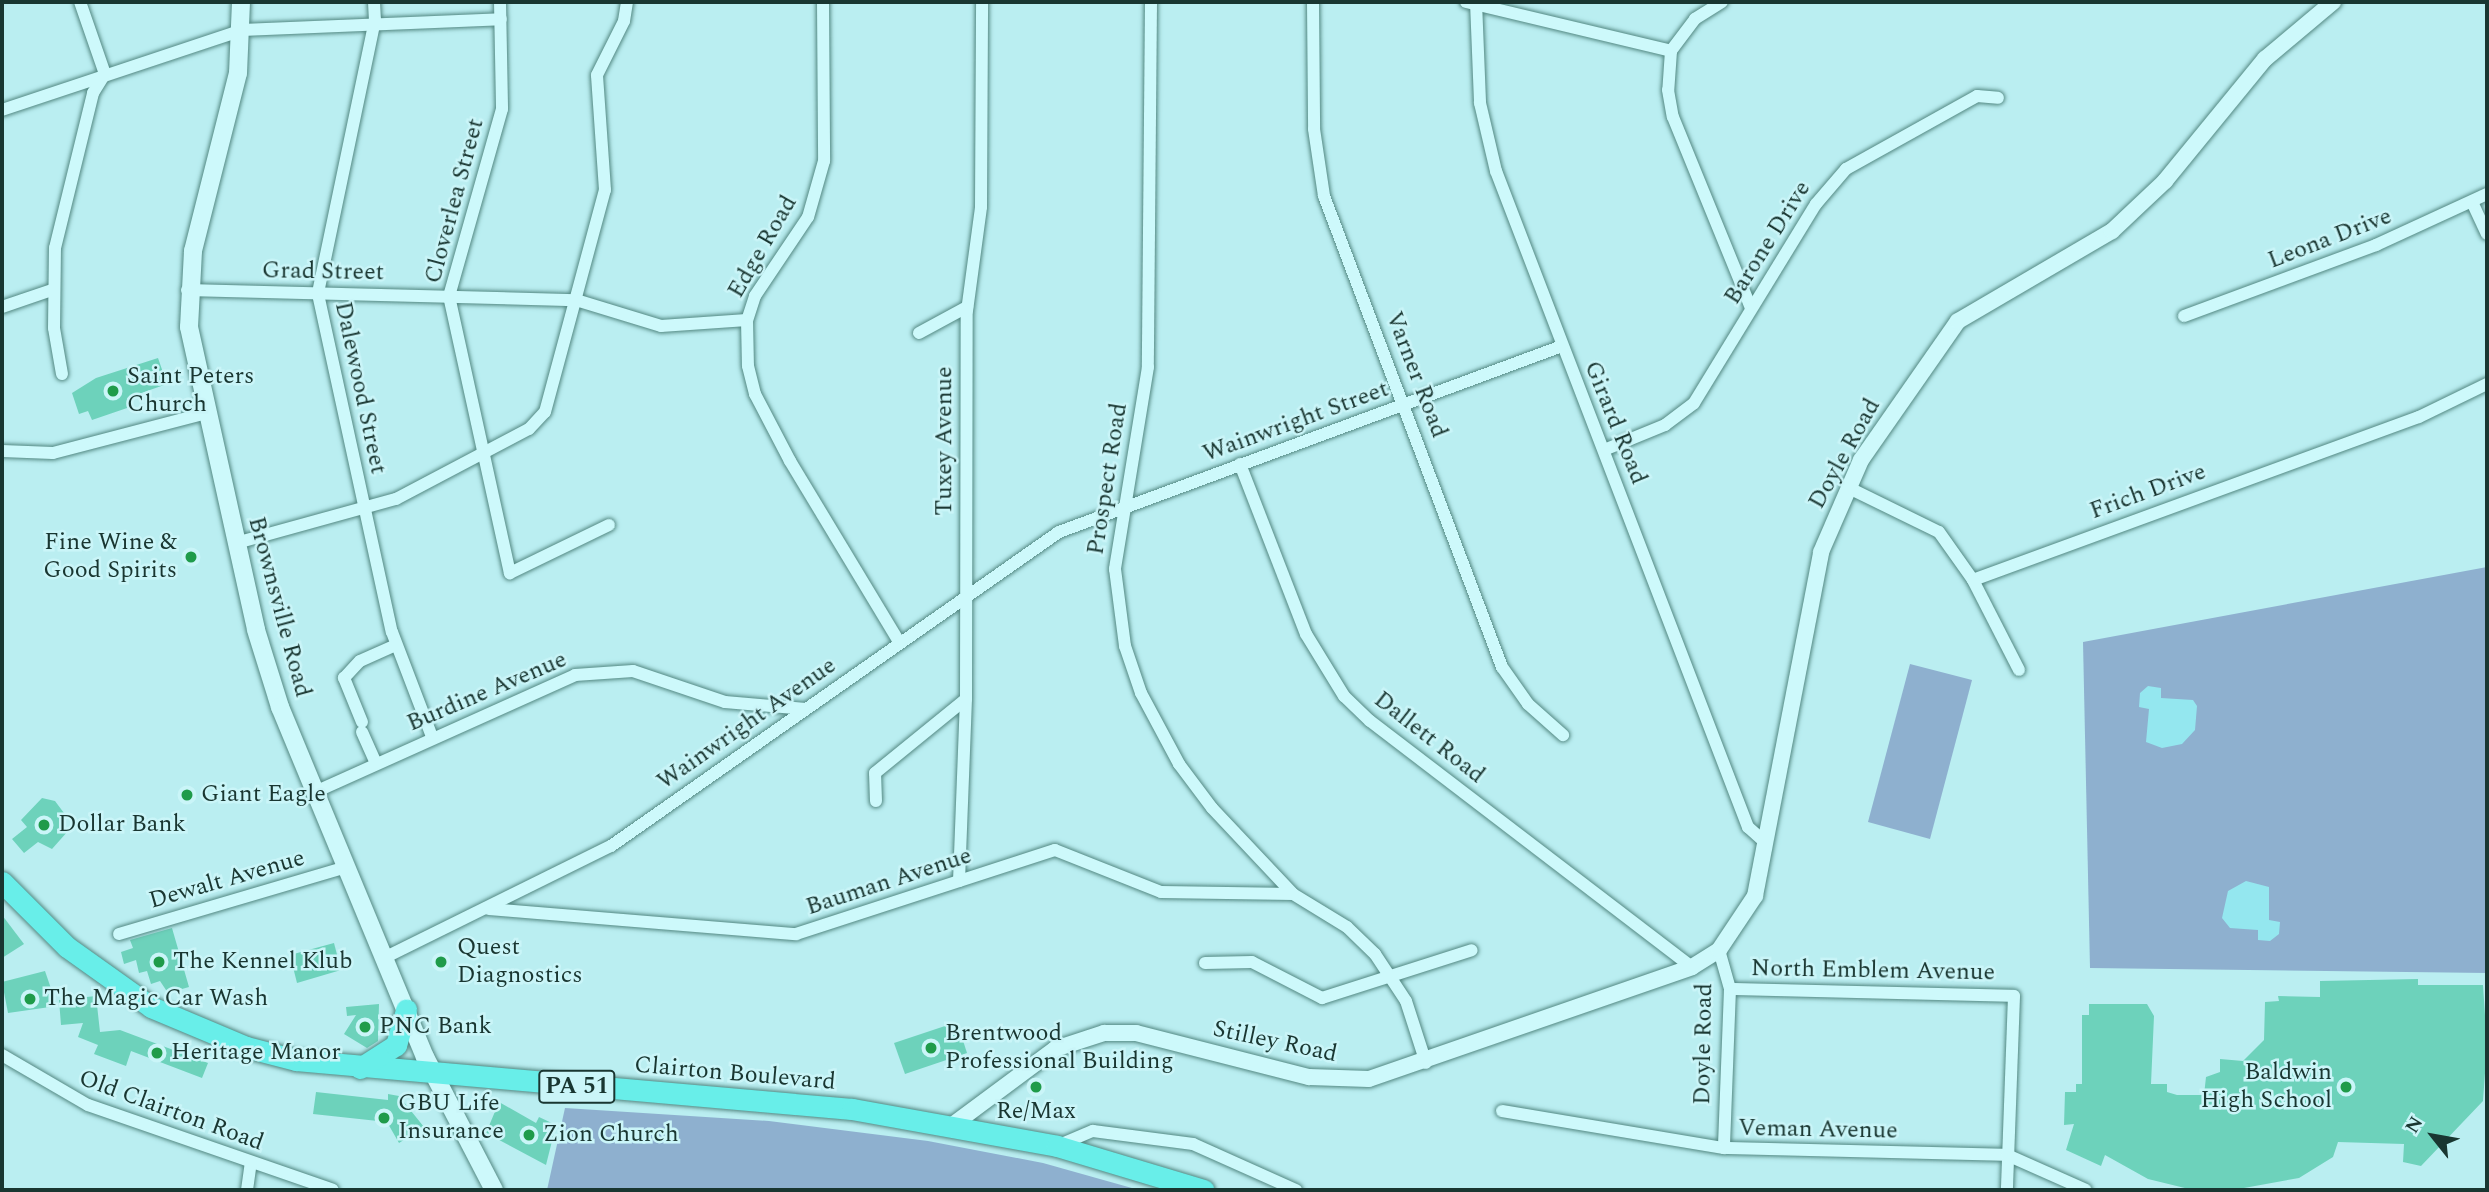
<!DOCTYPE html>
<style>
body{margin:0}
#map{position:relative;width:2489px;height:1192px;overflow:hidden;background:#baeef1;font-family:Spectral,serif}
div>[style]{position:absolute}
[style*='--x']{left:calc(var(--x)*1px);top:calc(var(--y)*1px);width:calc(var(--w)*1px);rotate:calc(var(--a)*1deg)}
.green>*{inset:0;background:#8eb0cf}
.sand>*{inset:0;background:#94e7ef}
.building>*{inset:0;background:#6dd2bb}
.roads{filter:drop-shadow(0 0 2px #538882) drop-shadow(0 0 2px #538882)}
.minor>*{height:12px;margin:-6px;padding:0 6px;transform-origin:6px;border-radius:6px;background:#cdf9fb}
.tertiary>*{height:16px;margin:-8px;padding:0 8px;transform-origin:8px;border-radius:8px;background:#cdf9fb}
.secondary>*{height:18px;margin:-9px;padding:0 9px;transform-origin:9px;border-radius:9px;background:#cdf9fb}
.trunk>*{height:21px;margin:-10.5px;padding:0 10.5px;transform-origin:10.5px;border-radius:10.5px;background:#68eee9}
.dots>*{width:19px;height:19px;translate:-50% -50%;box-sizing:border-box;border:4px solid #caf5f8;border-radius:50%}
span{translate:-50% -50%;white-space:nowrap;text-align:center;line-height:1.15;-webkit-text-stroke:5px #caf5f8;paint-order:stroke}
.shield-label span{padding:2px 5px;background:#caf5f8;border:2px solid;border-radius:5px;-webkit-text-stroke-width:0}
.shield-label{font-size:23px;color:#193631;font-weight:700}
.street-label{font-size:24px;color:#193631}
.poi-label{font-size:24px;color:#193631}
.left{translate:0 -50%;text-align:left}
.right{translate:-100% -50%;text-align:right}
.frame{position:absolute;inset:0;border:4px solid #193631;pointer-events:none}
.north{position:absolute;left:2398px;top:1101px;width:70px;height:70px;-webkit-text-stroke:5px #caf5f8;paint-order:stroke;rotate:301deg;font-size:19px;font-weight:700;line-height:28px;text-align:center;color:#193631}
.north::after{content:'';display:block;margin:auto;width:24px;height:32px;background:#193631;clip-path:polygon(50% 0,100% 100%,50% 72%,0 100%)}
</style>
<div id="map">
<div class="green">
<div style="clip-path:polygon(2487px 567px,2487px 973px,2090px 968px,2083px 642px)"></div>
<div style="clip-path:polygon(1910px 664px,1972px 680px,1930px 839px,1868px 822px)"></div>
<div style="clip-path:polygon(565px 1108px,769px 1121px,928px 1141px,1043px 1163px,1139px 1190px,547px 1190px)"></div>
</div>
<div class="sand">
<div style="clip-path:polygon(2148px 686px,2161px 688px,2161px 698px,2193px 700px,2197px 706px,2195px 730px,2182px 744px,2162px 748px,2146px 742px,2149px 709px,2139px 707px,2140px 693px)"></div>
<div style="clip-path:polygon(2246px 881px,2269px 887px,2269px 920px,2280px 922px,2279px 934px,2270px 941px,2258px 940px,2258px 930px,2230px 928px,2222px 918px,2228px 891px)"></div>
</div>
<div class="building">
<div style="clip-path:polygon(158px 358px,167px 384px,127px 398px,130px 407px,92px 420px,88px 411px,79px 414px,72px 393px,96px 378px)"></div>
<div style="clip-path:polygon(42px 798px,55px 801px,64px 813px,62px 823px,68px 831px,52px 849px,38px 842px,24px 853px,12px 839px,27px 827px,21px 820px)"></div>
<div style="clip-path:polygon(2px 915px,24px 944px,2px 958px)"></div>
<div style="clip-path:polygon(172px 928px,189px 987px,168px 993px,160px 981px,151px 984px,147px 971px,139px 973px,136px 960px,124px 964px,121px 952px,133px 948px,130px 940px)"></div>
<div style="clip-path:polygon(334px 943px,341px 970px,297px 983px,290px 955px)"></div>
<div style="clip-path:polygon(45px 971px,57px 1006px,8px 1013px,2px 982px)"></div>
<div style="clip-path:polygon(2418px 979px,2418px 985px,2483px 985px,2487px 1045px,2483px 1101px,2421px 1166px,2403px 1162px,2404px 1144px,2338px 1142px,2333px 1157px,2299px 1178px,2233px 1190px,2193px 1190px,2148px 1179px,2105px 1155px,2101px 1166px,2066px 1150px,2074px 1124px,2064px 1125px,2065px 1092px,2076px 1092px,2076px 1084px,2082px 1084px,2082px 1015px,2089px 1015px,2089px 1004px,2147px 1004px,2154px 1016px,2151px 1084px,2167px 1084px,2167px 1092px,2177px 1095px,2204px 1095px,2206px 1077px,2220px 1072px,2220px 1059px,2243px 1061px,2264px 1040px,2265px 1002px,2279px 1001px,2278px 996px,2320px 997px,2320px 981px)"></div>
<div style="clip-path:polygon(96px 996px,100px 1032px,120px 1030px,208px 1063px,202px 1078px,131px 1051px,126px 1066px,94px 1054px,98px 1045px,78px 1037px,83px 1023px,61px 1025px,59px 1000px)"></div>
<div style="clip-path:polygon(379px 1004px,378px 1041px,367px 1048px,344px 1034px,356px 1015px,347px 1016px,346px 1007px)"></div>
<div style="clip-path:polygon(957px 1022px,967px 1053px,905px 1074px,894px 1043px)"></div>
<div style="clip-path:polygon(316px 1092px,388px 1100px,388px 1094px,399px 1096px,424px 1127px,399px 1143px,387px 1122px,313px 1114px)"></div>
<div style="clip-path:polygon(499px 1102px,536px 1123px,539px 1117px,556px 1125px,546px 1165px,486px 1133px)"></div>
</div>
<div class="roads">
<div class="minor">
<div style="--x:374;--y:2;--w:18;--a:87"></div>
<div style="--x:375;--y:20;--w:280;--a:101.8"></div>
<div style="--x:318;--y:294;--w:346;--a:77.7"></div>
<div style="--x:392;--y:632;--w:112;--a:69.1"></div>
<div style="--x:500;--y:2;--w:107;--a:88.9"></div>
<div style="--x:502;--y:109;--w:194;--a:105.8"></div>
<div style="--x:449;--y:296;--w:284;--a:77.6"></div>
<div style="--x:510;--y:573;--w:110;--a:-25.9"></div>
<div style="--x:823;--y:2;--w:159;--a:89.6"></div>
<div style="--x:824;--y:161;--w:58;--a:105.9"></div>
<div style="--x:808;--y:217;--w:95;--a:123.9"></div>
<div style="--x:755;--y:296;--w:25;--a:108"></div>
<div style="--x:747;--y:320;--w:46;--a:88.8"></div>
<div style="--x:748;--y:366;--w:29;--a:76"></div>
<div style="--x:755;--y:394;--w:76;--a:62.4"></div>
<div style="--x:790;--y:461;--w:211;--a:58.9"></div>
<div style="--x:1151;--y:2;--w:365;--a:90.5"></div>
<div style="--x:1148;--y:367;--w:205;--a:99.3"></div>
<div style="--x:1115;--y:569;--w:78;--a:82.6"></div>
<div style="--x:1125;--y:646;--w:50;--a:71.2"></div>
<div style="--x:1141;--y:693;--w:81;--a:61.8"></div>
<div style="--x:1179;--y:764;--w:55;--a:53.1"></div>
<div style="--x:1212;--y:808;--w:118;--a:46.7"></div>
<div style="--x:1293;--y:894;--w:63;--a:31.4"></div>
<div style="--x:1347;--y:927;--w:39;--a:44"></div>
<div style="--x:1375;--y:954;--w:56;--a:56.6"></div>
<div style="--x:1406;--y:1001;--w:65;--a:72.1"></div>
<div style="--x:1313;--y:2;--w:127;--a:89.5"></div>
<div style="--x:1314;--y:129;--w:68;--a:81.5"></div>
<div style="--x:1324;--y:196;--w:504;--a:69.3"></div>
<div style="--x:1502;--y:667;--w:45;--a:54.9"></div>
<div style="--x:1528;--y:704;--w:47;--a:41.5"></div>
<div style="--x:1466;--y:2;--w:211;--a:13.4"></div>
<div style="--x:1476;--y:2;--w:101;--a:87.7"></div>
<div style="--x:1480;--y:103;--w:70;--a:76.8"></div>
<div style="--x:1496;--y:171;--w:703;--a:68.99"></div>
<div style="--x:1748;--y:827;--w:24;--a:42"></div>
<div style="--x:1722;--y:2;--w:32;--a:148"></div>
<div style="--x:1695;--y:19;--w:40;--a:127"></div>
<div style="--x:1671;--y:51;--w:39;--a:94"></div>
<div style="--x:1668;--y:90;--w:27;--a:80"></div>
<div style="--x:1673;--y:117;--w:206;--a:67.8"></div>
<div style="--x:2;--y:110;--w:253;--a:-18.4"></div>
<div style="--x:242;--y:30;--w:259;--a:-2.4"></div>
<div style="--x:2472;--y:202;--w:35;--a:65"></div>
<div style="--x:187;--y:290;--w:389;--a:1.5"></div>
<div style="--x:576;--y:300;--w:89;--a:17"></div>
<div style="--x:661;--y:326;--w:86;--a:-4"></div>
<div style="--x:2;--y:307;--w:53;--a:-18.8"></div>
<div style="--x:2184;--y:316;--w:205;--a:-20.3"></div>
<div style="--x:2376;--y:245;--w:122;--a:-24.7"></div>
<div style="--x:919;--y:333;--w:55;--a:-28.4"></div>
<div style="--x:62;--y:374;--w:47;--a:-99.9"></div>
<div style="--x:54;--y:328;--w:80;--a:-89.3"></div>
<div style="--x:55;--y:248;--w:160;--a:-76.2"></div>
<div style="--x:93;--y:93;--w:22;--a:-58"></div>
<div style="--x:105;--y:74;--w:76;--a:-109.1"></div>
<div style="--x:1604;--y:450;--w:66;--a:-22.3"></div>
<div style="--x:1665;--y:425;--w:36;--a:-37"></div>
<div style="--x:1694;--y:403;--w:233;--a:-58.5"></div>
<div style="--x:1816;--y:204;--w:46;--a:-49.4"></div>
<div style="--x:1846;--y:169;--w:150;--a:-29.1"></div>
<div style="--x:1977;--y:96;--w:21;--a:5"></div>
<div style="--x:2;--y:451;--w:51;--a:2.2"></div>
<div style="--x:53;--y:453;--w:159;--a:-14.6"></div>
<div style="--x:1240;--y:464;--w:182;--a:68.8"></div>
<div style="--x:1306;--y:634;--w:73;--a:58.5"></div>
<div style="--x:1344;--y:696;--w:36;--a:44"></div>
<div style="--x:1370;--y:721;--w:405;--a:37.4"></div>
<div style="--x:1847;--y:487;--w:102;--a:26.1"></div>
<div style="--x:1939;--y:532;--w:59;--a:54.7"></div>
<div style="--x:1973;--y:580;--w:475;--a:-20.1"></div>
<div style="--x:2419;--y:417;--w:76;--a:-25.9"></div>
<div style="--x:236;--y:543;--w:166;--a:-15.4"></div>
<div style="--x:396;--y:499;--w:150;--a:-27.8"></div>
<div style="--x:529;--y:429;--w:23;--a:-47"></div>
<div style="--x:545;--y:412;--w:230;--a:-74.9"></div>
<div style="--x:605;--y:190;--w:115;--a:-94"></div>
<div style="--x:597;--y:75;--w:60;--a:-63.4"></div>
<div style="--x:624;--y:21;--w:19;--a:-81"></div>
<div style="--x:1973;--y:580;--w:101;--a:62.9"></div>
<div style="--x:362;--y:722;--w:48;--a:-112.2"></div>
<div style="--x:344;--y:678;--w:23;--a:-47"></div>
<div style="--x:360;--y:661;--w:39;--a:-24"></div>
<div style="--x:362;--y:732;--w:34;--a:66"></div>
<div style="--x:315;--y:792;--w:285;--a:-24.2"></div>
<div style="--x:575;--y:675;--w:58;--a:-3.9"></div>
<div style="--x:633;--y:671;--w:97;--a:18.6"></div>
<div style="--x:725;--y:702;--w:81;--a:4.9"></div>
<div style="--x:876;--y:801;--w:28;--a:-92"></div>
<div style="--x:875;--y:773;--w:117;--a:-39.1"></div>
<div style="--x:959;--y:881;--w:182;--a:-87.8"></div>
<div style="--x:966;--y:699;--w:388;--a:-89.9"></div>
<div style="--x:967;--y:311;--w:105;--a:-82.3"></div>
<div style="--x:981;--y:207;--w:205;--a:-89.7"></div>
<div style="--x:489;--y:909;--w:308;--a:4.7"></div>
<div style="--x:796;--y:934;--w:272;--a:-18"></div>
<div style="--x:1055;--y:850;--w:114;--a:21.6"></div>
<div style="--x:1161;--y:892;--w:132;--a:0.9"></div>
<div style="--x:119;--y:934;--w:238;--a:-16.4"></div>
<div style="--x:1719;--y:950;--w:41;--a:74.2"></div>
<div style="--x:1730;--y:989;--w:159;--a:92.2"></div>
<div style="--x:386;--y:957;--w:251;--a:-26.3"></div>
<div style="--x:611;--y:846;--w:547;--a:-35.03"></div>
<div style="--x:1059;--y:532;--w:536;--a:-20.29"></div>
<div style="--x:1205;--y:963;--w:47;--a:-1.2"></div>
<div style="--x:1252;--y:962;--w:79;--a:27.2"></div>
<div style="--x:1322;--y:998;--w:157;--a:-17.7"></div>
<div style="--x:1730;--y:989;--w:284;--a:1.4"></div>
<div style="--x:2014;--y:996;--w:194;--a:92.1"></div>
<div style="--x:2;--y:1055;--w:99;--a:30.2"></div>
<div style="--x:88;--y:1105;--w:259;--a:19.1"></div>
<div style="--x:1502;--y:1111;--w:225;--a:9.5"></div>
<div style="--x:1724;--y:1148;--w:283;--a:1.4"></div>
<div style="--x:2007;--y:1155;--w:86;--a:23.9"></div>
<div style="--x:1057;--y:1146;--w:39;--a:-23"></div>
<div style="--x:1093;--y:1131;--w:101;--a:7.4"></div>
<div style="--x:1193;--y:1144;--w:113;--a:24.1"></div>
<div style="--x:247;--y:1190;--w:28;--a:-82"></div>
</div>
<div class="tertiary">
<div style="--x:954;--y:1124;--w:126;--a:-36.6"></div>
<div style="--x:1055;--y:1049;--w:52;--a:-18.1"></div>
<div style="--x:1104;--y:1033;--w:32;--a:0"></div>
<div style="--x:1136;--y:1033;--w:179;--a:14.3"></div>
<div style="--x:1309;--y:1077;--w:60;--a:1.9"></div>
<div style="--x:1369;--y:1079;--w:342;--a:-19.1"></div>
<div style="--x:1692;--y:967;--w:32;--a:-32"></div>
<div style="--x:1719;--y:950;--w:65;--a:-56.3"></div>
<div style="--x:1755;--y:896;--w:350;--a:-79.1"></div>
<div style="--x:1821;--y:552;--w:100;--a:-66.5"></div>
<div style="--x:1861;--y:460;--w:169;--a:-55.1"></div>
<div style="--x:1958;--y:321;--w:178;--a:-30.3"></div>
<div style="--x:2112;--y:231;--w:73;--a:-43.3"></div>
<div style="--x:2165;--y:181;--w:158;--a:-50.7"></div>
<div style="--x:2265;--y:59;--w:89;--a:-40"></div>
</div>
<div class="secondary">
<div style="--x:241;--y:2;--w:71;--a:92.4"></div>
<div style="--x:238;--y:73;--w:184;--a:104.2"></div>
<div style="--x:193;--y:251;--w:76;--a:93"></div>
<div style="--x:189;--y:327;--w:310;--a:77.5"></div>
<div style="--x:256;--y:630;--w:81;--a:72.7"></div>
<div style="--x:280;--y:707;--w:379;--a:67.5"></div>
<div style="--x:425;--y:1057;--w:150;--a:62.6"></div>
</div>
<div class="trunk">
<div style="--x:2;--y:882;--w:92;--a:45"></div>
<div style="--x:67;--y:947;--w:103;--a:35.5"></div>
<div style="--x:151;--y:1007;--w:103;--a:22.8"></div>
<div style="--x:246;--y:1047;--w:52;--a:14.6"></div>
<div style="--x:296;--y:1060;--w:558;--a:5.04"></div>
<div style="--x:852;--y:1109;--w:208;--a:10.2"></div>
<div style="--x:1057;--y:1146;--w:153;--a:16.7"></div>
<div style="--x:360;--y:1068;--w:43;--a:-32.6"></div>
<div style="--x:396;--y:1045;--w:37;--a:-74"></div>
</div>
</div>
<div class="dots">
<div style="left:113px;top:391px;background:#1f9b4a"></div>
<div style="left:191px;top:557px;background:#1f9b4a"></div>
<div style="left:187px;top:795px;background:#1f9b4a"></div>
<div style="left:44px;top:825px;background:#1f9b4a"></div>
<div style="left:159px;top:962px;background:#1f9b4a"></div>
<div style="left:441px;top:962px;background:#1f9b4a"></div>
<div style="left:30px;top:999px;background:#1f9b4a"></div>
<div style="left:365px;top:1027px;background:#1f9b4a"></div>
<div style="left:931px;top:1048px;background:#1f9b4a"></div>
<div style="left:157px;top:1053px;background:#1f9b4a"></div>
<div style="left:1036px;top:1087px;background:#1f9b4a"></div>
<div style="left:2346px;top:1087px;background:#1f9b4a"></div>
<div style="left:384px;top:1118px;background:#1f9b4a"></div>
<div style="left:529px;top:1135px;background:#1f9b4a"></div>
</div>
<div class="shield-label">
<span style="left:577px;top:1087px">PA 51</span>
</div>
<div class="street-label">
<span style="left:455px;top:201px;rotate:-75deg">Cloverlea Street</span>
<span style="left:2330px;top:239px;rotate:-21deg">Leona Drive</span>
<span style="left:1768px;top:243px;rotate:-58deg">Barone Drive</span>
<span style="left:763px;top:247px;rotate:-60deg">Edge Road</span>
<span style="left:323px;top:272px;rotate:1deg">Grad Street</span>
<span style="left:1416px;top:375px;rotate:69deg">Varner Road</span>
<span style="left:360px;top:388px;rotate:78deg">Dalewood Street</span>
<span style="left:1296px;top:422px;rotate:-20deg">Wainwright Street</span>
<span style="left:1615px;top:423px;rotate:68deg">Girard Road</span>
<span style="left:945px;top:441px;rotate:-90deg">Tuxey Avenue</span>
<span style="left:1845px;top:454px;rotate:-61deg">Doyle Road</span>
<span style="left:1108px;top:479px;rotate:-81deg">Prospect Road</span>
<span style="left:2148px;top:492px;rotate:-20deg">Frich Drive</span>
<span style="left:279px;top:607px;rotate:75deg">Brownsville Road</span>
<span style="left:487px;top:692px;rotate:-23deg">Burdine Avenue</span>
<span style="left:747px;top:724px;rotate:-35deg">Wainwright Avenue</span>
<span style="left:1429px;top:738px;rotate:38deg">Dallett Road</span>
<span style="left:227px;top:880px;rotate:-16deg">Dewalt Avenue</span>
<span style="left:889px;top:882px;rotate:-18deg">Bauman Avenue</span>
<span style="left:1873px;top:971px;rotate:1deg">North Emblem Avenue</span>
<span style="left:1275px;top:1042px;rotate:12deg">Stilley Road</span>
<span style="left:1704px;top:1044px;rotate:-89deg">Doyle Road</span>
<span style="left:735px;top:1074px;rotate:5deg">Clairton Boulevard</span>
<span style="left:171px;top:1111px;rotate:20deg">Old Clairton Road</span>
<span style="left:1818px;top:1130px;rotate:1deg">Veman Avenue</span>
</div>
<div class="poi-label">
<span class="left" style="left:127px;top:391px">Saint Peters<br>Church</span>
<span class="right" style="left:177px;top:557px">Fine Wine &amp;<br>Good Spirits</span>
<span class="left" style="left:201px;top:795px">Giant Eagle</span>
<span class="left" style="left:58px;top:825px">Dollar Bank</span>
<span class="left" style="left:457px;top:962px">Quest<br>Diagnostics</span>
<span class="left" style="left:173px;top:962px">The Kennel Klub</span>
<span class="left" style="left:44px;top:999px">The Magic Car Wash</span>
<span class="left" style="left:379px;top:1027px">PNC Bank</span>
<span class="left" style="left:945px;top:1048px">Brentwood<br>Professional Building</span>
<span class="left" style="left:171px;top:1053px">Heritage Manor</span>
<span class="right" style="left:2332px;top:1087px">Baldwin<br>High School</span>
<span class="left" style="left:398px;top:1118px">GBU Life<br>Insurance</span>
<span style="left:1036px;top:1112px">Re/Max</span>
<span class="left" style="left:543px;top:1135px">Zion Church</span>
</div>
<div class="frame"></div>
<div class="north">N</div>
</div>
